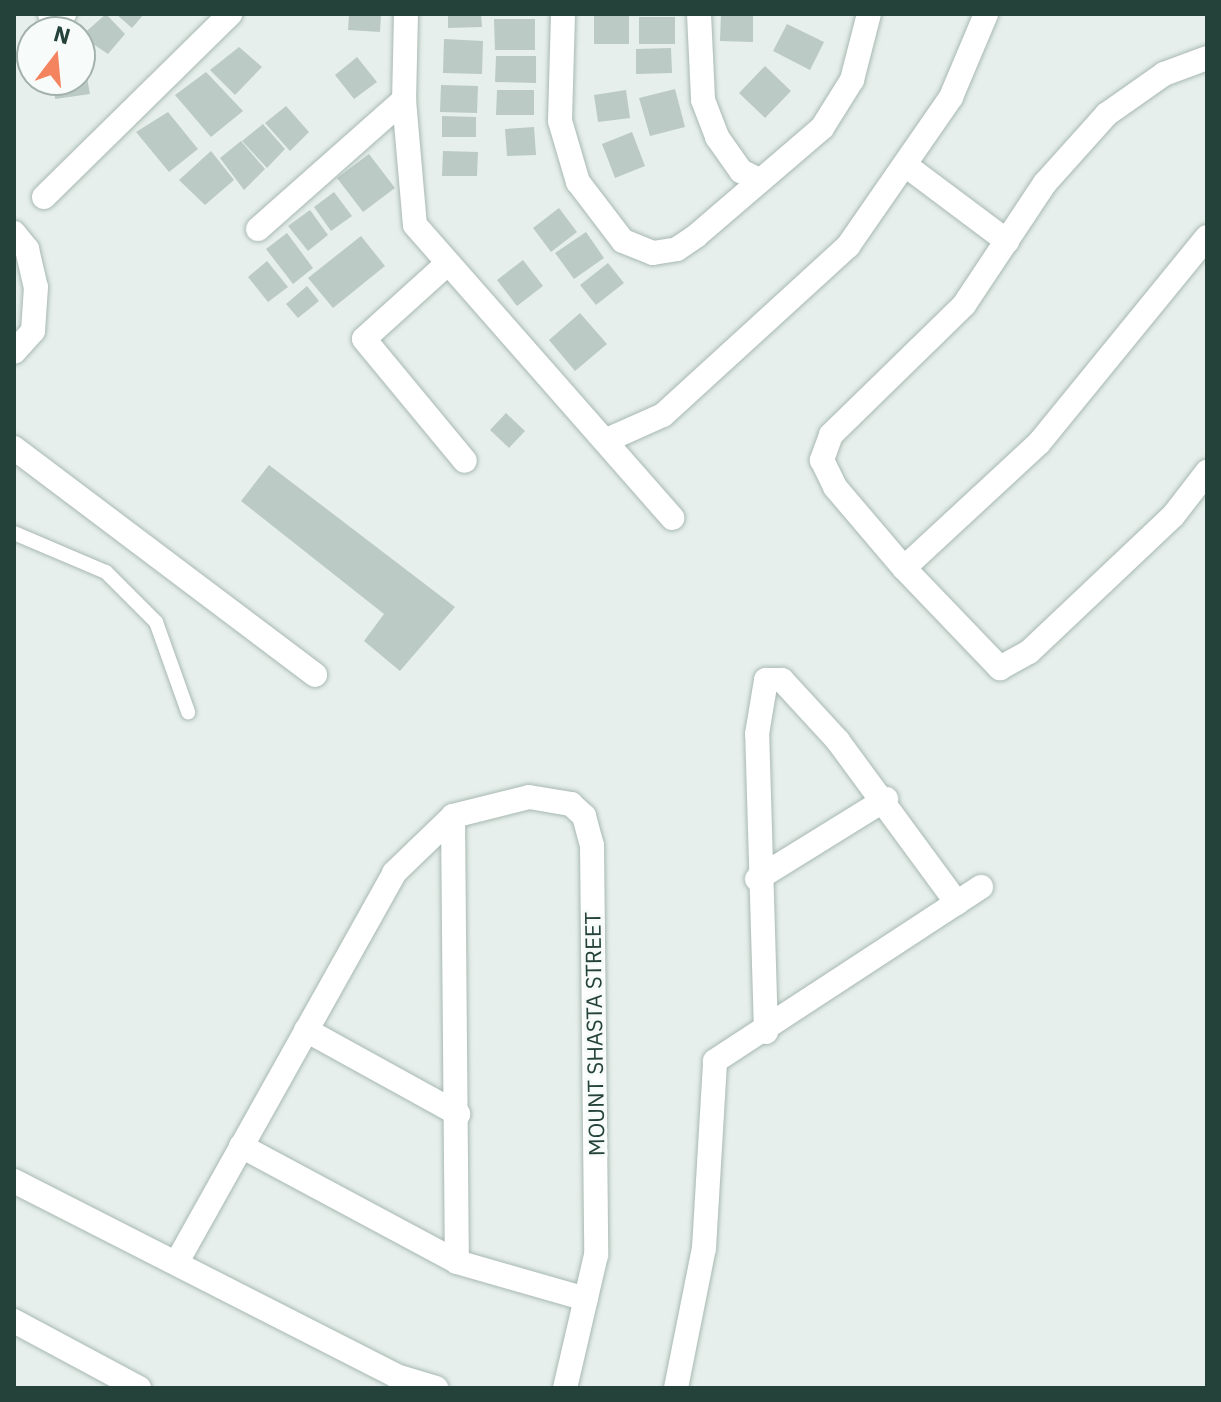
<!DOCTYPE html>
<style>
body{margin:0}
#map{position:relative;width:1221px;height:1402px;overflow:hidden;background:#e6efeb;font-family:"IBM Plex Sans",sans-serif}
div>[style]{position:absolute}
[style*='--x']{left:calc(var(--x)*1px);top:calc(var(--y)*1px);width:calc(var(--w)*1px);rotate:calc(var(--a)*1deg)}
.building>*{inset:0;background:#bbcac4}
.roads{filter:drop-shadow(0 0 2px #a8b8b2) drop-shadow(0 0 2px #a8b8b2)}
.lane>*{height:14px;margin:-7px;padding:0 7px;transform-origin:7px;border-radius:7px;background:#fff}
.street>*{height:24px;margin:-12px;padding:0 12px;transform-origin:12px;border-radius:12px;background:#fff}
span{translate:-50% -50%;white-space:nowrap;text-align:center;line-height:1.15;-webkit-text-stroke:6px #f7fbf9;paint-order:stroke}
.street-label{font-size:22px;color:#24423a}
.frame{position:absolute;inset:0;border:16px solid #24423a;pointer-events:none}
.north{position:absolute;left:16px;top:16px;width:80px;height:80px;box-sizing:border-box;background:#f7fbf9;border:2px solid #a3b1ad;border-radius:50%;rotate:16deg;font-size:22px;font-weight:700;line-height:32px;text-align:center;color:#24423a}
.north::after{content:'';display:block;margin:auto;width:28px;height:36px;background:#f4845f;clip-path:polygon(50% 0,100% 100%,50% 72%,0 100%)}
</style>
<div id="map">
<div class="building">
<div style="clip-path:polygon(106px 14px,125px 34px,108px 54px,81px 36px)"></div>
<div style="clip-path:polygon(116px 14px,144px 14px,132px 28px)"></div>
<div style="clip-path:polygon(349px 14px,381px 14px,380px 32px,348px 30px)"></div>
<div style="clip-path:polygon(448px 14px,481px 14px,482px 27px,448px 28px)"></div>
<div style="clip-path:polygon(721px 14px,753px 14px,753px 42px,720px 41px)"></div>
<div style="clip-path:polygon(594px 16px,629px 16px,629px 44px,594px 44px)"></div>
<div style="clip-path:polygon(639px 17px,675px 17px,675px 44px,639px 44px)"></div>
<div style="clip-path:polygon(494px 19px,535px 19px,535px 50px,495px 50px)"></div>
<div style="clip-path:polygon(787px 24px,824px 42px,810px 70px,773px 51px)"></div>
<div style="clip-path:polygon(444px 39px,483px 41px,482px 74px,443px 73px)"></div>
<div style="clip-path:polygon(80px 40px,90px 94px,55px 99px,54px 80px,80px 80px)"></div>
<div style="clip-path:polygon(239px 47px,262px 67px,235px 95px,210px 70px)"></div>
<div style="clip-path:polygon(671px 48px,672px 73px,636px 74px,636px 49px)"></div>
<div style="clip-path:polygon(496px 56px,536px 56px,536px 83px,495px 82px)"></div>
<div style="clip-path:polygon(357px 57px,377px 82px,354px 99px,335px 75px)"></div>
<div style="clip-path:polygon(765px 66px,791px 91px,765px 118px,739px 93px)"></div>
<div style="clip-path:polygon(206px 72px,243px 111px,211px 137px,175px 95px)"></div>
<div style="clip-path:polygon(441px 85px,478px 86px,477px 113px,440px 112px)"></div>
<div style="clip-path:polygon(675px 89px,685px 127px,650px 136px,639px 98px)"></div>
<div style="clip-path:polygon(497px 90px,534px 90px,534px 115px,496px 115px)"></div>
<div style="clip-path:polygon(626px 90px,630px 118px,598px 122px,594px 95px)"></div>
<div style="clip-path:polygon(286px 106px,309px 132px,290px 151px,265px 123px)"></div>
<div style="clip-path:polygon(168px 112px,198px 149px,169px 172px,136px 132px)"></div>
<div style="clip-path:polygon(442px 116px,476px 117px,476px 137px,442px 137px)"></div>
<div style="clip-path:polygon(263px 124px,285px 149px,267px 168px,242px 141px)"></div>
<div style="clip-path:polygon(534px 127px,536px 155px,507px 156px,505px 129px)"></div>
<div style="clip-path:polygon(632px 132px,645px 166px,615px 178px,602px 144px)"></div>
<div style="clip-path:polygon(241px 141px,265px 169px,244px 190px,220px 158px)"></div>
<div style="clip-path:polygon(211px 151px,234px 180px,205px 205px,179px 180px)"></div>
<div style="clip-path:polygon(443px 151px,478px 152px,477px 176px,442px 176px)"></div>
<div style="clip-path:polygon(369px 154px,395px 188px,363px 212px,337px 178px)"></div>
<div style="clip-path:polygon(334px 192px,352px 216px,331px 231px,314px 207px)"></div>
<div style="clip-path:polygon(559px 208px,577px 232px,551px 252px,533px 228px)"></div>
<div style="clip-path:polygon(310px 210px,328px 235px,308px 251px,288px 226px)"></div>
<div style="clip-path:polygon(586px 232px,604px 258px,574px 279px,555px 253px)"></div>
<div style="clip-path:polygon(287px 233px,313px 268px,293px 284px,266px 249px)"></div>
<div style="clip-path:polygon(361px 236px,385px 266px,333px 308px,308px 278px)"></div>
<div style="clip-path:polygon(523px 260px,543px 286px,517px 306px,497px 280px)"></div>
<div style="clip-path:polygon(267px 261px,288px 287px,268px 302px,248px 277px)"></div>
<div style="clip-path:polygon(608px 263px,624px 283px,596px 305px,580px 285px)"></div>
<div style="clip-path:polygon(307px 286px,319px 301px,298px 318px,286px 304px)"></div>
<div style="clip-path:polygon(580px 313px,607px 344px,575px 371px,549px 340px)"></div>
<div style="clip-path:polygon(506px 413px,525px 431px,509px 448px,490px 430px)"></div>
<div style="clip-path:polygon(269px 465px,455px 607px,400px 671px,364px 641px,384px 614px,241px 501px)"></div>
</div>
<div class="roads">
<div class="lane">
<div style="--x:14;--y:533;--w:100;--a:23"></div>
<div style="--x:106;--y:572;--w:71;--a:45"></div>
<div style="--x:156;--y:622;--w:96;--a:70.4"></div>
</div>
<div class="street">
<div style="--x:50;--y:14;--w:11;--a:34"></div>
<div style="--x:59;--y:20;--w:8;--a:-50"></div>
<div style="--x:406;--y:14;--w:86;--a:91.3"></div>
<div style="--x:404;--y:100;--w:125;--a:85"></div>
<div style="--x:415;--y:225;--w:390;--a:48.7"></div>
<div style="--x:563;--y:14;--w:107;--a:91.6"></div>
<div style="--x:560;--y:121;--w:64;--a:73.6"></div>
<div style="--x:578;--y:182;--w:74;--a:52.7"></div>
<div style="--x:623;--y:241;--w:32;--a:22"></div>
<div style="--x:653;--y:253;--w:24;--a:-9"></div>
<div style="--x:677;--y:249;--w:23;--a:-34"></div>
<div style="--x:696;--y:236;--w:166;--a:-40.6"></div>
<div style="--x:822;--y:128;--w:57;--a:-58"></div>
<div style="--x:852;--y:80;--w:68;--a:-75.6"></div>
<div style="--x:699;--y:14;--w:86;--a:87.3"></div>
<div style="--x:703;--y:100;--w:40;--a:69"></div>
<div style="--x:717;--y:137;--w:42;--a:54.8"></div>
<div style="--x:741;--y:171;--w:18;--a:27"></div>
<div style="--x:1207;--y:58;--w:46;--a:159.6"></div>
<div style="--x:1164;--y:74;--w:70;--a:144.9"></div>
<div style="--x:1107;--y:114;--w:93;--a:131.9"></div>
<div style="--x:1045;--y:183;--w:146;--a:123.6"></div>
<div style="--x:964;--y:305;--w:186;--a:135.7"></div>
<div style="--x:831;--y:435;--w:27;--a:110"></div>
<div style="--x:822;--y:460;--w:30;--a:64"></div>
<div style="--x:835;--y:487;--w:106;--a:49.6"></div>
<div style="--x:904;--y:568;--w:139;--a:46.2"></div>
<div style="--x:1000;--y:668;--w:33;--a:-29"></div>
<div style="--x:1029;--y:652;--w:198;--a:-43.4"></div>
<div style="--x:1173;--y:516;--w:56;--a:-52.3"></div>
<div style="--x:908;--y:167;--w:124;--a:36.8"></div>
<div style="--x:44;--y:197;--w:261;--a:-44.5"></div>
<div style="--x:258;--y:229;--w:195;--a:-41.5"></div>
<div style="--x:14;--y:233;--w:21;--a:51"></div>
<div style="--x:27;--y:249;--w:39;--a:77"></div>
<div style="--x:36;--y:287;--w:44;--a:93.9"></div>
<div style="--x:33;--y:331;--w:28;--a:132"></div>
<div style="--x:448;--y:263;--w:113;--a:137.9"></div>
<div style="--x:364;--y:339;--w:158;--a:50.4"></div>
<div style="--x:607;--y:440;--w:61;--a:-24.1"></div>
<div style="--x:663;--y:415;--w:251;--a:-42.4"></div>
<div style="--x:848;--y:246;--w:181;--a:-55.3"></div>
<div style="--x:951;--y:97;--w:90;--a:-67.1"></div>
<div style="--x:14;--y:448;--w:377;--a:37"></div>
<div style="--x:904;--y:568;--w:184;--a:-42.8"></div>
<div style="--x:1039;--y:443;--w:266;--a:-50.8"></div>
<div style="--x:453;--y:816;--w:446;--a:89.5"></div>
<div style="--x:457;--y:1262;--w:134;--a:16"></div>
<div style="--x:757;--y:879;--w:152;--a:-31.8"></div>
<div style="--x:306;--y:1030;--w:174;--a:28.9"></div>
<div style="--x:766;--y:1032;--w:298;--a:-91.7"></div>
<div style="--x:757;--y:734;--w:55;--a:-80.5"></div>
<div style="--x:766;--y:680;--w:16;--a:0"></div>
<div style="--x:782;--y:680;--w:83;--a:47.4"></div>
<div style="--x:838;--y:741;--w:201;--a:53.7"></div>
<div style="--x:241;--y:1146;--w:245;--a:28.2"></div>
<div style="--x:14;--y:1181;--w:429;--a:27"></div>
<div style="--x:396;--y:1376;--w:42;--a:16.7"></div>
<div style="--x:177;--y:1262;--w:445;--a:-60.8"></div>
<div style="--x:394;--y:873;--w:82;--a:-44"></div>
<div style="--x:453;--y:816;--w:78;--a:-14"></div>
<div style="--x:529;--y:797;--w:43;--a:9.5"></div>
<div style="--x:571;--y:804;--w:18;--a:43"></div>
<div style="--x:584;--y:816;--w:30;--a:75"></div>
<div style="--x:592;--y:845;--w:410;--a:89.4"></div>
<div style="--x:596;--y:1255;--w:137;--a:103.1"></div>
<div style="--x:14;--y:1321;--w:142;--a:28.2"></div>
<div style="--x:676;--y:1388;--w:143;--a:-78.7"></div>
<div style="--x:704;--y:1248;--w:187;--a:-86.6"></div>
<div style="--x:715;--y:1061;--w:318;--a:-33.2"></div>
</div>
</div>
<div class="street-label">
<span style="left:594px;top:1034px;rotate:-91deg">MOUNT SHASTA STREET</span>
</div>
<div class="frame"></div>
<div class="north">N</div>
</div>
